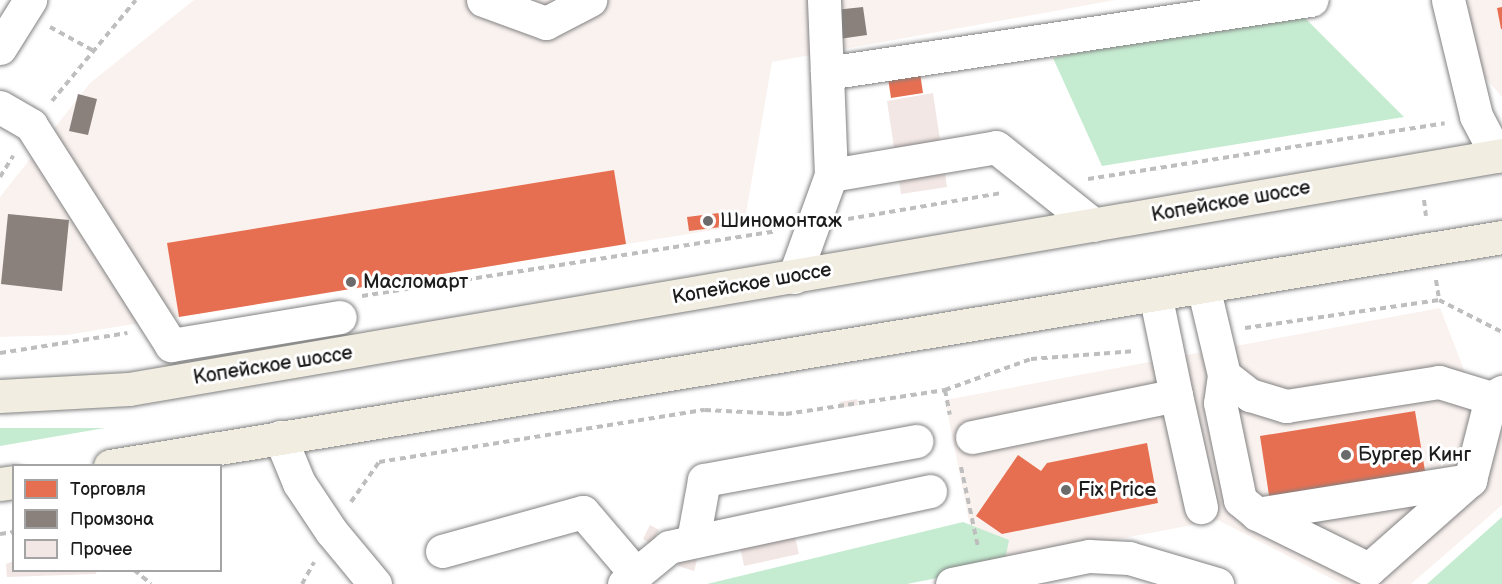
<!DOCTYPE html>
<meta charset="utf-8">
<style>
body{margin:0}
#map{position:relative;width:1502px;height:584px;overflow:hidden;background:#fff;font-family:"Balsamiq Sans",sans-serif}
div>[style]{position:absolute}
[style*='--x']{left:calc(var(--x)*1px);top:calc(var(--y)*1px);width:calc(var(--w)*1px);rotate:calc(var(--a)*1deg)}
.built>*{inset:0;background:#faf2ef}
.green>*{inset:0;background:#c5ecd1}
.shops>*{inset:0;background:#e76f51}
.industry>*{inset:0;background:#8a817c}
.building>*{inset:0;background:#f2e7e4}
.path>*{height:4px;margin-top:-2px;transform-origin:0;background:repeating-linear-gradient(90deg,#bebebe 0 6px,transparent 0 10.5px)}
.roads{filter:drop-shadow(0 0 2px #828282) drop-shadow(0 0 2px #828282)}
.minor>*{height:33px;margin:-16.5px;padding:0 16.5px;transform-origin:16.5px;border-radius:16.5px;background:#fff}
.major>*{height:33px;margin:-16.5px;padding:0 16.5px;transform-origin:16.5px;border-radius:16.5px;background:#f1ede1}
.dots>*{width:16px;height:16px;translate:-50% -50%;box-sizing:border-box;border:3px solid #fff;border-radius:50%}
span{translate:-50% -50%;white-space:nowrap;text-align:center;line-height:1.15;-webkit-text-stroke:6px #fff;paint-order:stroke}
.street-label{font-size:20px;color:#1c1c1c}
.poi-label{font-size:20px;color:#1c1c1c}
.left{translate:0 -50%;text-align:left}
.legend{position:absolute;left:12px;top:464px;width:210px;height:108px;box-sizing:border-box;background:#fff;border:2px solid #a4a4a4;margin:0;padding:8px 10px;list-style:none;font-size:18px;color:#1c1c1c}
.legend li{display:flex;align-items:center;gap:12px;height:30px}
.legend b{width:30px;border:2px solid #a4a4a4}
</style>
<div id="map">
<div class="built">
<div style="clip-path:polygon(194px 0,1115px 0,772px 62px,744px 225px,67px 335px,0 337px,0 197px,90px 83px)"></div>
<div style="clip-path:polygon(1467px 0,1502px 0,1502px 97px,1478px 69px)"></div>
<div style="clip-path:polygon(1440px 308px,1489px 434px,1502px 412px,1502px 505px,1411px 584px,1342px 584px,1218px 520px,978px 566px,945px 400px)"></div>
</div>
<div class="green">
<div style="clip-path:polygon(1294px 7px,1404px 117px,1102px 166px,1053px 58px)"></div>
<div style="clip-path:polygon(0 428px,105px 428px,0 446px)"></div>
<div style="clip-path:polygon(1502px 517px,1502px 584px,1427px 584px)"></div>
<div style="clip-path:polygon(963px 522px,1009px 540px,1004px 565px,907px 584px,707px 584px)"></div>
</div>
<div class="shops">
<div style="clip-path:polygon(1502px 7px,1502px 29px,1501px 29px,1497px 8px)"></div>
<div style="clip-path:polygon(920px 73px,923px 93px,891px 98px,888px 78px)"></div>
<div style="clip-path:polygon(614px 170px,626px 244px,179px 317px,167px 243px)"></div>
<div style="clip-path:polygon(727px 212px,729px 226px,689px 231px,687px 217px)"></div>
<div style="clip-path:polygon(1415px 411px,1426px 477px,1270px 502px,1260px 436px)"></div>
<div style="clip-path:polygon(1147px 443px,1158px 503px,1002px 534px,976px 516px,1018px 455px,1041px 471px,1047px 463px)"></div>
</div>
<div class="industry">
<div style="clip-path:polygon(863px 7px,867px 35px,839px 39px,835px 10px)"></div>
<div style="clip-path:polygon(78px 94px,97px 99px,88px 135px,69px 131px)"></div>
<div style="clip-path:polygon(8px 214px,69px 220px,62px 291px,1px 284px)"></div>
</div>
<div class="building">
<div style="clip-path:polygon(933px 93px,947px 187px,901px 194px,887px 101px)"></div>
<div style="clip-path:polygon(857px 399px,858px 405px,841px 408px,839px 402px)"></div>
<div style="clip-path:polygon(650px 525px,659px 530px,651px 544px,643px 539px)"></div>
<div style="clip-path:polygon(793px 529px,799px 554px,744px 566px,739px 541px)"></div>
<div style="clip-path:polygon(681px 555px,697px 560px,694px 571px,678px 566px)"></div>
<div style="clip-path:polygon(14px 561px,14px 570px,97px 570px,96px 574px,7px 577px,6px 564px)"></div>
</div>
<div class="path">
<div style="--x:50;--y:27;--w:50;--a:28.6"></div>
<div style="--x:52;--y:101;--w:131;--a:-50.3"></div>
<div style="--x:0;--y:177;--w:25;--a:-58"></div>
<div style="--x:1088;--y:179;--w:361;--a:-8.9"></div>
<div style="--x:1424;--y:200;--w:16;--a:83"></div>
<div style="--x:848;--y:219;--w:155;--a:-9.6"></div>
<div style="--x:1436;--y:280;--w:20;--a:81"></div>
<div style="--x:362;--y:296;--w:419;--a:-8.9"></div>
<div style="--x:1245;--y:328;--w:196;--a:-8.2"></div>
<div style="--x:1439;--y:300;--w:71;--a:26.9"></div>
<div style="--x:0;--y:353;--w:129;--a:-8.9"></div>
<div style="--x:945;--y:390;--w:25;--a:79"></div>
<div style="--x:961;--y:467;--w:82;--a:78"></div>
<div style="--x:351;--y:502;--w:49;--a:-55"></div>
<div style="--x:379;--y:462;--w:330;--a:-9.1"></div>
<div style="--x:705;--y:410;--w:81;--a:2.8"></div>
<div style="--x:786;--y:414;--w:161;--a:-8.6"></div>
<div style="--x:945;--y:390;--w:91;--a:-19.8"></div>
<div style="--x:1031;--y:359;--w:105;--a:-4.4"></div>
<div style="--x:0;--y:534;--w:14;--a:-8"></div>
<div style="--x:134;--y:570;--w:22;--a:39"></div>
<div style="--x:302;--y:584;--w:25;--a:-61"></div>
</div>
<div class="roads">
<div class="minor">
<div style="--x:483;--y:0;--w:67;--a:20.1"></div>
<div style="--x:546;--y:23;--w:50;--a:-27.6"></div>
<div style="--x:1448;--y:0;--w:119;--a:76.4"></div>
<div style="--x:1476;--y:116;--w:45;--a:62.3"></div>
<div style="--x:0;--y:48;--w:57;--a:-58"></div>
<div style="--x:827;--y:73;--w:490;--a:-8.6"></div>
<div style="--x:0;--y:107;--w:36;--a:30"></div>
<div style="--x:31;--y:125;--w:261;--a:57.5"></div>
<div style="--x:171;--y:345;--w:171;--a:-9.4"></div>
<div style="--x:831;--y:175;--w:167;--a:-9.6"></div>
<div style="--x:996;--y:147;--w:125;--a:38.5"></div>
<div style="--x:794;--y:277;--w:109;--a:-70.1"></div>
<div style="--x:831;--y:175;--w:175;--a:-92.3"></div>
<div style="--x:1203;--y:286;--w:91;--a:76.7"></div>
<div style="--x:1224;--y:375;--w:33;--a:38"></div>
<div style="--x:1250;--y:395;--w:38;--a:17"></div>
<div style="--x:1286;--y:406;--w:155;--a:-8.9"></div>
<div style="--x:1439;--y:382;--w:54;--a:17.1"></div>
<div style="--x:1491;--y:398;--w:13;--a:-29"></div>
<div style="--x:1224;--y:375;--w:28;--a:98"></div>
<div style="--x:1220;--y:403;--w:99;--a:78.3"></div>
<div style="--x:1240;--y:500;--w:22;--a:39"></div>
<div style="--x:1257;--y:514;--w:125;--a:26.2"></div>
<div style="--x:1369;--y:569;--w:135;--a:-41.4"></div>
<div style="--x:1470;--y:480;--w:85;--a:-75.6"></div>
<div style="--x:1176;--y:395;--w:115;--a:77.4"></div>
<div style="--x:280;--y:437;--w:50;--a:67.6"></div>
<div style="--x:299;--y:483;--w:58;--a:56.3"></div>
<div style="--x:331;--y:531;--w:69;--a:50.3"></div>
<div style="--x:972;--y:437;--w:208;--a:-11.6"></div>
<div style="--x:1176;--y:395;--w:103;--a:-101.7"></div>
<div style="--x:1257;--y:514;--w:216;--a:-9.1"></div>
<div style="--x:693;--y:540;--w:61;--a:-79.6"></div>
<div style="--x:704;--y:480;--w:216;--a:-10.4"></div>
<div style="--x:442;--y:551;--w:146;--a:-15.5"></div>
<div style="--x:583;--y:512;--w:82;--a:49.5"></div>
<div style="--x:624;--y:584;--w:58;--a:-39.4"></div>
<div style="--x:669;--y:547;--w:267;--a:-12.1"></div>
<div style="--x:952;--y:584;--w:140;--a:-11.6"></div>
<div style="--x:1089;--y:556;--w:40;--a:2.9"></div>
<div style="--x:1129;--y:558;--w:92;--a:16.5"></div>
</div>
<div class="major">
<div style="--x:0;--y:396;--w:129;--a:-3.1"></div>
<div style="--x:129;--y:389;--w:1393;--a:-9.67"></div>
<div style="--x:110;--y:466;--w:1411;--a:-9.34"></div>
<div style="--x:0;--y:484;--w:14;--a:-8"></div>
</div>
</div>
<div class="dots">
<div style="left:708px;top:221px;background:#6b6b6b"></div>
<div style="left:351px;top:282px;background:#6b6b6b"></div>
<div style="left:1346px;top:455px;background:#6b6b6b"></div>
<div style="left:1066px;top:490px;background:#6b6b6b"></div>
</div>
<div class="street-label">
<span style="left:1231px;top:202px;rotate:-10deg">Копейское шоссе</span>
<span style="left:752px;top:284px;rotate:-10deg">Копейское шоссе</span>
<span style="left:273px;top:366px;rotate:-9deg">Копейское шоссе</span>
</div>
<div class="poi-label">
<span class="left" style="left:720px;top:221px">Шиномонтаж</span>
<span class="left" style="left:363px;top:282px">Масломарт</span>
<span class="left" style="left:1358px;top:455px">Бургер Кинг</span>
<span class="left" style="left:1078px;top:490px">Fix Price</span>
</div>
<ul class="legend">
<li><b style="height:16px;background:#e76f51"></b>Торговля</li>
<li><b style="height:16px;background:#8a817c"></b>Промзона</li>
<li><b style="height:16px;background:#f2e7e4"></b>Прочее</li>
</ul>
</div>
